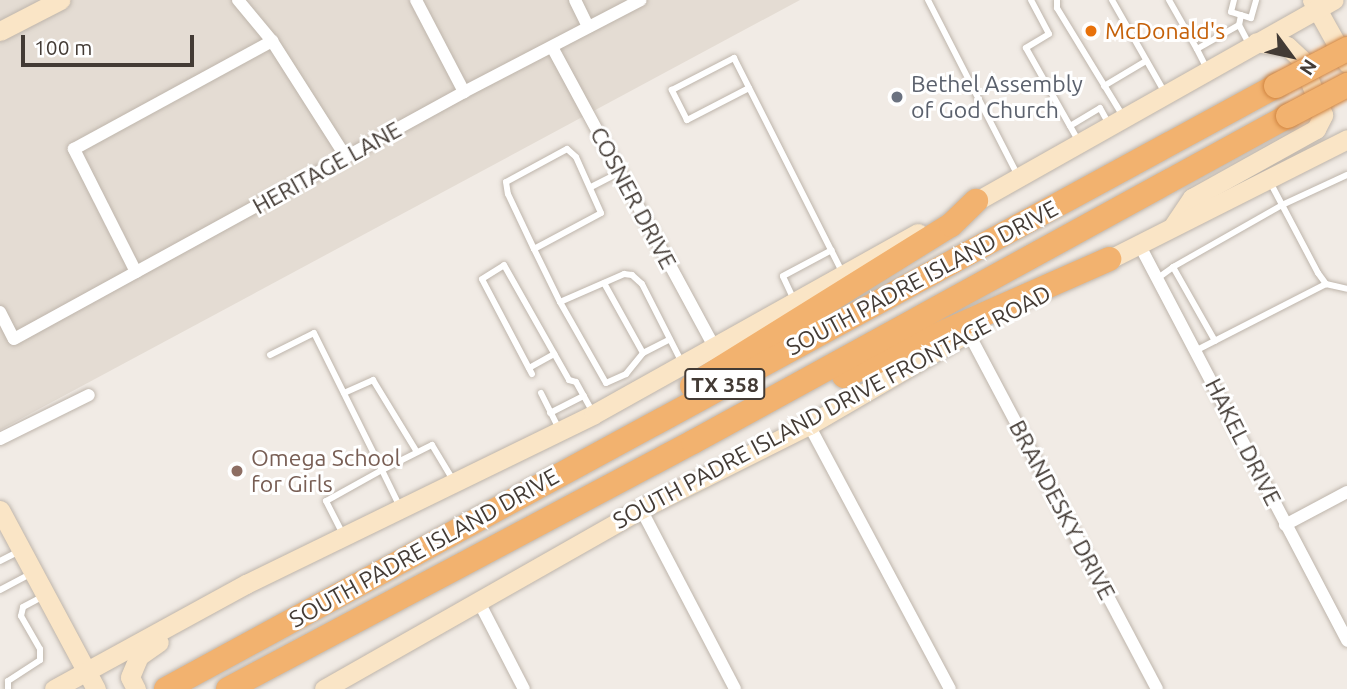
<!DOCTYPE html>
<style>
body{margin:0}
#map{position:relative;width:1347px;height:689px;overflow:hidden;background:#f1ebe5;font-family:Ubuntu,sans-serif}
div>[style]{position:absolute}
[style*='--x']{left:calc(var(--x)*1px);top:calc(var(--y)*1px);width:calc(var(--w)*1px);rotate:calc(var(--a)*1deg)}
.residential>*{inset:0;background:#e4dcd3}
.roads{filter:drop-shadow(0 0 2px #beb5ab) drop-shadow(0 0 2px #beb5ab)}
.lane>*{height:6px;margin:-3px;padding:0 3px;transform-origin:3px;border-radius:3px;background:#fff}
.street>*{height:12px;margin:-6px;padding:0 6px;transform-origin:6px;border-radius:6px;background:#fff}
.secondary>*{height:19px;margin:-9.5px;padding:0 9.5px;transform-origin:9.5px;border-radius:9.5px;background:#fae5c6}
.highway>*{height:24px;margin:-12px;padding:0 12px;transform-origin:12px;border-radius:12px;background:#f2b26f}
.bridges{filter:drop-shadow(0 0 2px #d08440) drop-shadow(0 0 2px #d08440)}
.highway-bridge>*{height:24px;margin:-12px;padding:0 12px;transform-origin:12px;border-radius:12px;background:#f2b26f}
.dots>*{width:19px;height:19px;translate:-50% -50%;box-sizing:border-box;border:4px solid #fff;border-radius:50%}
span{translate:-50% -50%;white-space:nowrap;text-align:center;line-height:1.15;-webkit-text-stroke:6px #fff;paint-order:stroke}
.shield-label span{padding:2px 5px;background:#fff;border:2px solid;border-radius:5px;-webkit-text-stroke-width:0}
.shield-label{font-size:21px;color:#433b35;font-weight:700}
.food-label{font-size:23px;color:#c56008}
.left{translate:0 -50%;text-align:left}
.worship-label{font-size:23px;color:#5b616d}
.street-label{font-size:23px;color:#433b35}
.education-label{font-size:23px;color:#785e54}
.north{position:absolute;left:1256px;top:21px;width:70px;height:70px;-webkit-text-stroke:5px #fff;paint-order:stroke;rotate:123deg;font-size:19px;font-weight:700;line-height:28px;text-align:center;color:#433b35}
.north::after{content:'';display:block;margin:auto;width:24px;height:32px;background:#433b35;clip-path:polygon(50% 0,100% 100%,50% 72%,0 100%)}
.scale{position:absolute;left:21px;top:35px;width:173px;height:32px;box-sizing:border-box;border:4px solid #433b35;border-top:0;padding-left:9px;font-size:21px;line-height:24px;white-space:nowrap;color:#433b35;-webkit-text-stroke:5px #fff;paint-order:stroke}
</style>
<div id="map">
<div class="residential">
<div style="clip-path:polygon(0 0,800px 0,0 430px)"></div>
</div>
<div class="roads">
<div class="lane">
<div style="--x:928;--y:0;--w:195;--a:62.9"></div>
<div style="--x:1031;--y:0;--w:38;--a:62"></div>
<div style="--x:1049;--y:34;--w:27;--a:149"></div>
<div style="--x:1026;--y:48;--w:108;--a:60.6"></div>
<div style="--x:1057;--y:0;--w:8;--a:90"></div>
<div style="--x:1057;--y:8;--w:127;--a:58.6"></div>
<div style="--x:1112;--y:0;--w:105;--a:60.3"></div>
<div style="--x:1169;--y:0;--w:56;--a:60.3"></div>
<div style="--x:1234;--y:0;--w:12;--a:104"></div>
<div style="--x:1231;--y:12;--w:21;--a:17"></div>
<div style="--x:1251;--y:18;--w:19;--a:-74"></div>
<div style="--x:1241;--y:15;--w:10;--a:101"></div>
<div style="--x:1239;--y:25;--w:21;--a:62"></div>
<div style="--x:1206;--y:67;--w:20;--a:-117"></div>
<div style="--x:1197;--y:49;--w:48;--a:-29.7"></div>
<div style="--x:1104;--y:86;--w:49;--a:-30.8"></div>
<div style="--x:749;--y:88;--w:70;--a:152.7"></div>
<div style="--x:687;--y:120;--w:34;--a:-117"></div>
<div style="--x:672;--y:90;--w:70;--a:-27.3"></div>
<div style="--x:734;--y:58;--w:240;--a:63.2"></div>
<div style="--x:1070;--y:126;--w:35;--a:-31"></div>
<div style="--x:1100;--y:108;--w:18;--a:61"></div>
<div style="--x:1270;--y:182;--w:103;--a:62.2"></div>
<div style="--x:1318;--y:273;--w:14;--a:54"></div>
<div style="--x:1326;--y:284;--w:22;--a:13"></div>
<div style="--x:591;--y:187;--w:31;--a:-27"></div>
<div style="--x:534;--y:249;--w:76;--a:-28.2"></div>
<div style="--x:601;--y:213;--w:61;--a:-114.1"></div>
<div style="--x:576;--y:157;--w:12;--a:-138"></div>
<div style="--x:567;--y:149;--w:69;--a:151.6"></div>
<div style="--x:506;--y:182;--w:12;--a:81"></div>
<div style="--x:508;--y:194;--w:61;--a:64.7"></div>
<div style="--x:534;--y:249;--w:59;--a:63.9"></div>
<div style="--x:560;--y:302;--w:70;--a:-23.6"></div>
<div style="--x:624;--y:274;--w:8;--a:7"></div>
<div style="--x:632;--y:275;--w:13;--a:42"></div>
<div style="--x:642;--y:284;--w:86;--a:63.1"></div>
<div style="--x:1173;--y:267;--w:125;--a:-29.6"></div>
<div style="--x:1282;--y:205;--w:72;--a:-24.8"></div>
<div style="--x:1158;--y:278;--w:19;--a:-36"></div>
<div style="--x:1173;--y:267;--w:85;--a:60.4"></div>
<div style="--x:604;--y:283;--w:80;--a:60.9"></div>
<div style="--x:794;--y:300;--w:26;--a:-115"></div>
<div style="--x:783;--y:276;--w:55;--a:-28"></div>
<div style="--x:560;--y:302;--w:93;--a:60.4"></div>
<div style="--x:606;--y:383;--w:22;--a:-24"></div>
<div style="--x:626;--y:374;--w:27;--a:-51"></div>
<div style="--x:643;--y:353;--w:30;--a:-27"></div>
<div style="--x:1195;--y:351;--w:147;--a:-27.1"></div>
<div style="--x:270;--y:355;--w:49;--a:-26.6"></div>
<div style="--x:314;--y:333;--w:153;--a:63.6"></div>
<div style="--x:382;--y:470;--w:64;--a:151"></div>
<div style="--x:326;--y:501;--w:37;--a:63"></div>
<div style="--x:529;--y:368;--w:29;--a:-29"></div>
<div style="--x:532;--y:374;--w:107;--a:-117.8"></div>
<div style="--x:482;--y:279;--w:26;--a:-32"></div>
<div style="--x:504;--y:265;--w:132;--a:60.5"></div>
<div style="--x:569;--y:380;--w:7;--a:16"></div>
<div style="--x:576;--y:382;--w:35;--a:61"></div>
<div style="--x:344;--y:393;--w:32;--a:-24"></div>
<div style="--x:373;--y:380;--w:84;--a:58.6"></div>
<div style="--x:541;--y:393;--w:40;--a:63.4"></div>
<div style="--x:550;--y:413;--w:38;--a:-27"></div>
<div style="--x:399;--y:505;--w:39;--a:-116"></div>
<div style="--x:382;--y:470;--w:56;--a:-26.6"></div>
<div style="--x:432;--y:445;--w:41;--a:59"></div>
<div style="--x:0;--y:561;--w:22;--a:-27"></div>
<div style="--x:0;--y:590;--w:36;--a:-28"></div>
<div style="--x:8;--y:689;--w:8;--a:-90"></div>
<div style="--x:8;--y:681;--w:38;--a:-33"></div>
<div style="--x:40;--y:660;--w:11;--a:-90"></div>
<div style="--x:40;--y:649;--w:38;--a:-120"></div>
<div style="--x:21;--y:616;--w:9;--a:-77"></div>
<div style="--x:23;--y:607;--w:21;--a:-28"></div>
</div>
<div class="street">
<div style="--x:238;--y:0;--w:53;--a:50.3"></div>
<div style="--x:272;--y:41;--w:138;--a:57.5"></div>
<div style="--x:416;--y:0;--w:104;--a:62.4"></div>
<div style="--x:575;--y:0;--w:30;--a:64"></div>
<div style="--x:552;--y:47;--w:343;--a:61.6"></div>
<div style="--x:1139;--y:244;--w:448;--a:62.3"></div>
<div style="--x:136;--y:272;--w:138;--a:-116.8"></div>
<div style="--x:74;--y:149;--w:226;--a:-28.6"></div>
<div style="--x:0;--y:312;--w:30;--a:63"></div>
<div style="--x:14;--y:339;--w:513;--a:-28.76"></div>
<div style="--x:464;--y:92;--w:199;--a:-27.5"></div>
<div style="--x:968;--y:332;--w:404;--a:62.1"></div>
<div style="--x:809;--y:425;--w:299;--a:61.9"></div>
<div style="--x:0;--y:439;--w:99;--a:-26.3"></div>
<div style="--x:641;--y:509;--w:203;--a:62.4"></div>
<div style="--x:1285;--y:525;--w:70;--a:-28"></div>
<div style="--x:478;--y:600;--w:100;--a:62.7"></div>
</div>
<div class="secondary">
<div style="--x:1312;--y:0;--w:72;--a:60.9"></div>
<div style="--x:0;--y:31;--w:68;--a:-27.3"></div>
<div style="--x:966;--y:207;--w:422;--a:-29.4"></div>
<div style="--x:1173;--y:226;--w:34;--a:-56"></div>
<div style="--x:1192;--y:198;--w:142;--a:-29.1"></div>
<div style="--x:1316;--y:129;--w:16;--a:-63"></div>
<div style="--x:1323;--y:115;--w:60;--a:-111.4"></div>
<div style="--x:1301;--y:59;--w:19;--a:-137"></div>
<div style="--x:1287;--y:46;--w:31;--a:-173"></div>
<div style="--x:1098;--y:265;--w:279;--a:-26.8"></div>
<div style="--x:0;--y:510;--w:203;--a:61.8"></div>
<div style="--x:54;--y:689;--w:219;--a:-28.7"></div>
<div style="--x:246;--y:584;--w:387;--a:-26"></div>
<div style="--x:594;--y:414;--w:371;--a:-29.2"></div>
<div style="--x:136;--y:689;--w:13;--a:-117"></div>
<div style="--x:130;--y:677;--w:23;--a:-67"></div>
<div style="--x:139;--y:656;--w:24;--a:-35"></div>
<div style="--x:324;--y:689;--w:365;--a:-29.6"></div>
<div style="--x:641;--y:509;--w:188;--a:-26.6"></div>
<div style="--x:809;--y:425;--w:189;--a:-30.2"></div>
</div>
<div class="highway">
<div style="--x:844;--y:376;--w:290;--a:-23.8"></div>
<div style="--x:692;--y:386;--w:305;--a:-31.9"></div>
<div style="--x:951;--y:225;--w:35;--a:-44"></div>
<div style="--x:166;--y:689;--w:1263;--a:-28.51"></div>
<div style="--x:228;--y:689;--w:527;--a:-27.98"></div>
<div style="--x:693;--y:442;--w:678;--a:-28.72"></div>
</div>
</div>
<div class="bridges">
<div class="highway-bridge">
<div style="--x:1276;--y:86;--w:80;--a:-27.5"></div>
<div style="--x:1288;--y:116;--w:67;--a:-27.7"></div>
</div>
</div>
<div class="dots">
<div style="left:1091px;top:31px;background:#e8710a"></div>
<div style="left:897px;top:97px;background:#6b7280"></div>
<div style="left:237px;top:471px;background:#8d6e63"></div>
</div>
<div class="shield-label">
<span style="left:725px;top:384px">TX 358</span>
</div>
<div class="food-label">
<span class="left" style="left:1105px;top:31px">McDonald's</span>
</div>
<div class="worship-label">
<span class="left" style="left:911px;top:97px">Bethel Assembly<br>of God Church</span>
</div>
<div class="street-label">
<span style="left:327px;top:168px;rotate:-29deg">HERITAGE LANE</span>
<span style="left:633px;top:198px;rotate:62deg">COSNER DRIVE</span>
<span style="left:922px;top:278px;rotate:-28deg">SOUTH PADRE ISLAND DRIVE</span>
<span style="left:832px;top:407px;rotate:-28deg">SOUTH PADRE ISLAND DRIVE FRONTAGE ROAD</span>
<span style="left:1243px;top:442px;rotate:63deg">HAKEL DRIVE</span>
<span style="left:1062px;top:510px;rotate:62deg">BRANDESKY DRIVE</span>
<span style="left:424px;top:548px;rotate:-29deg">SOUTH PADRE ISLAND DRIVE</span>
</div>
<div class="education-label">
<span class="left" style="left:251px;top:471px">Omega School<br>for Girls</span>
</div>
<div class="north">N</div>
<div class="scale">100 m</div>
</div>
